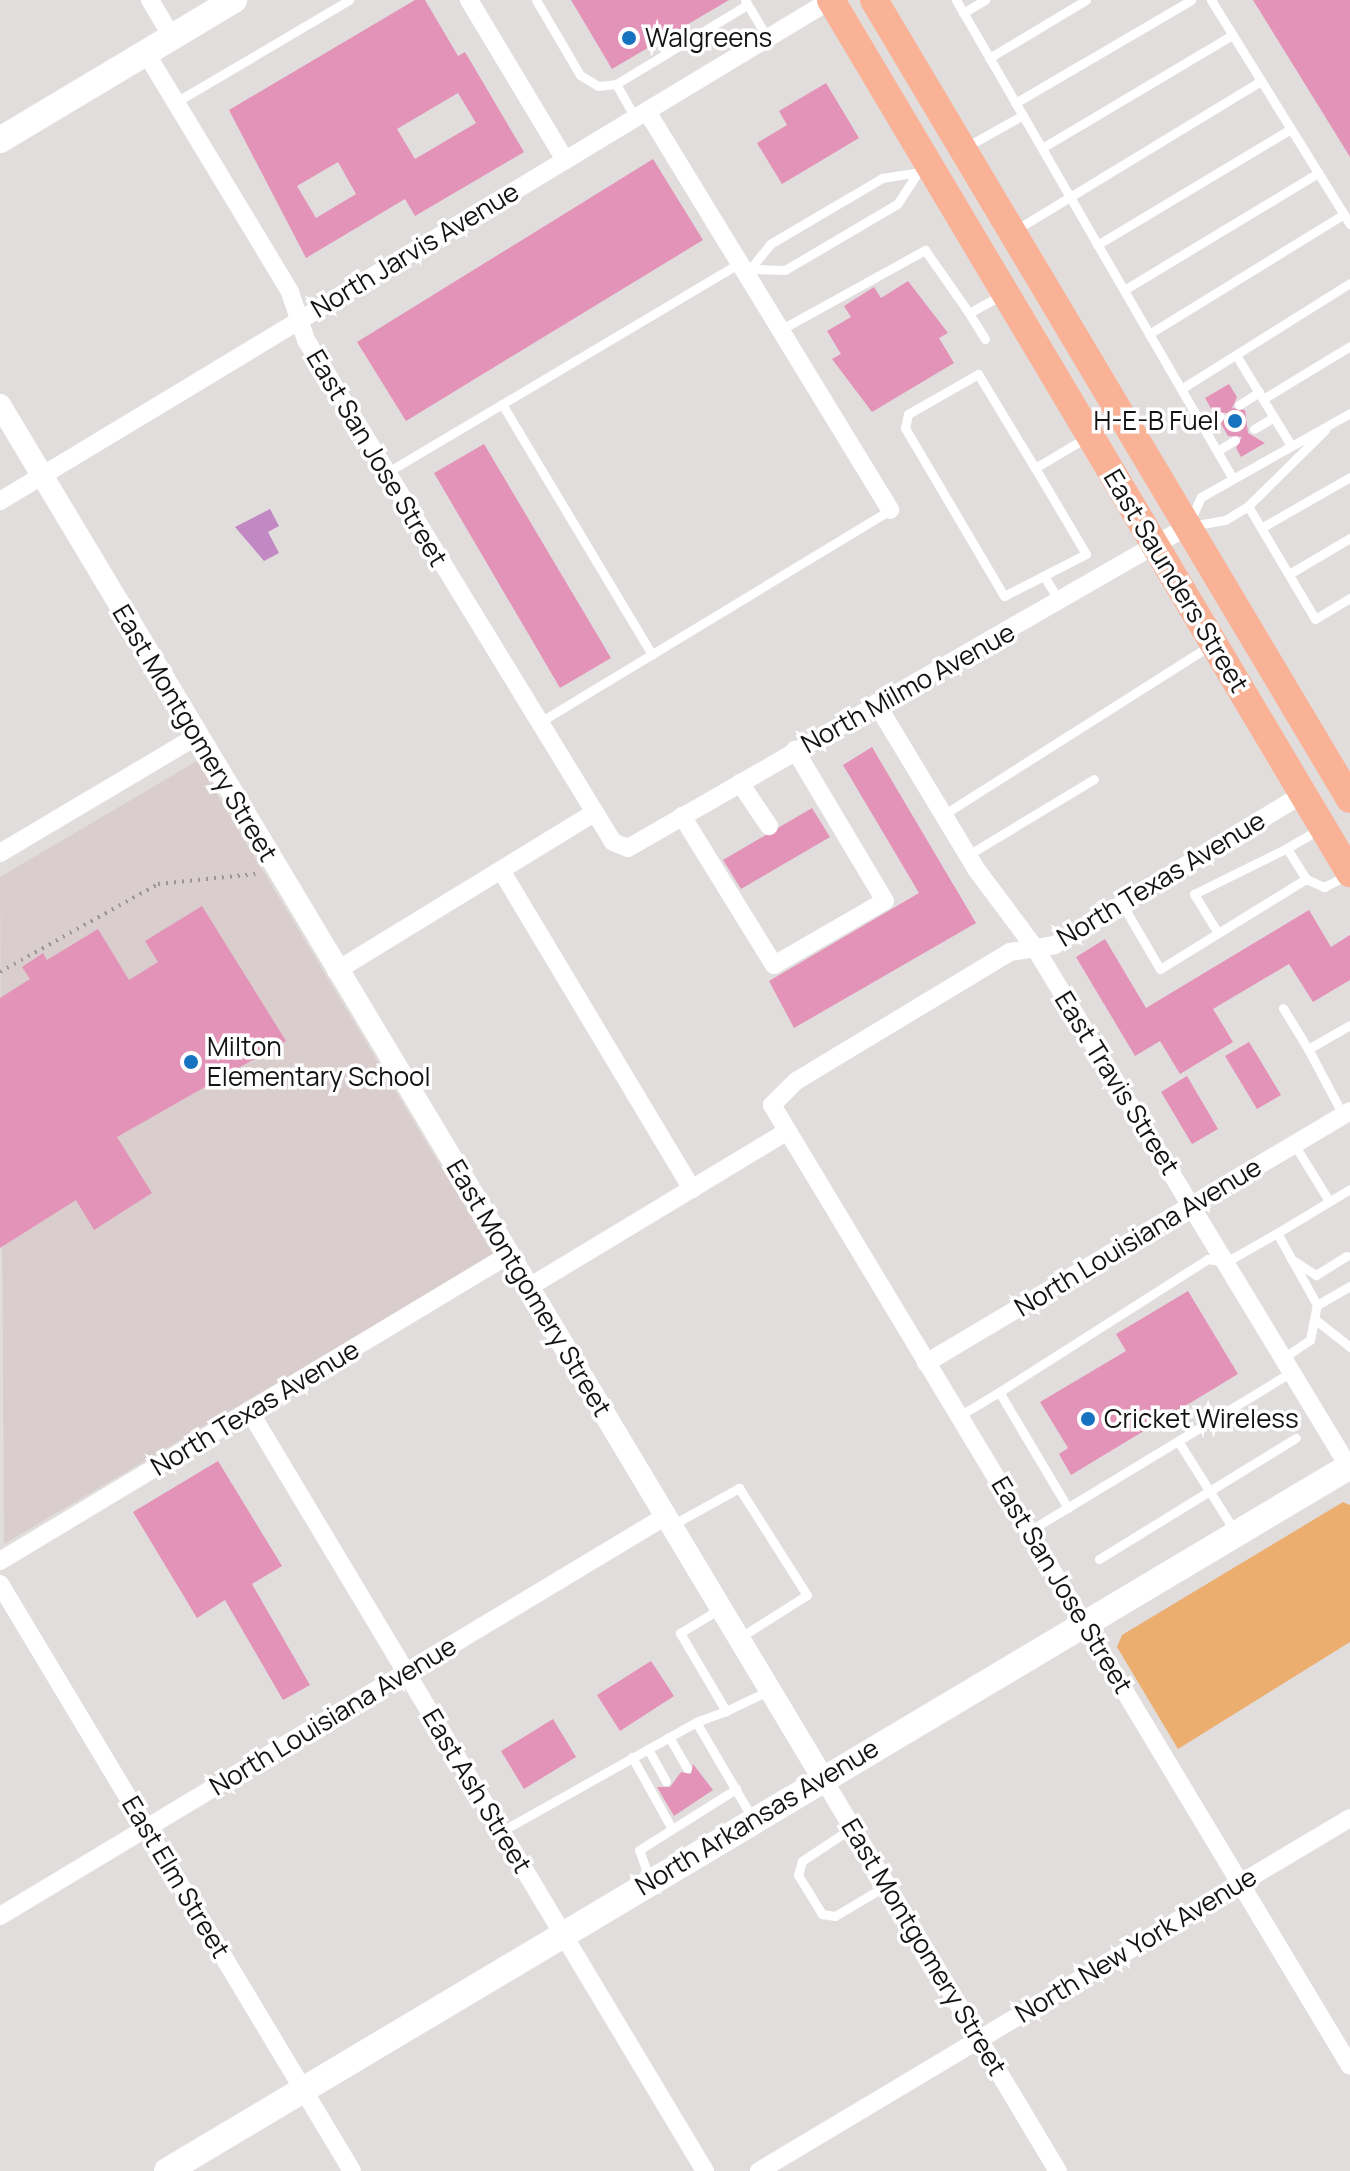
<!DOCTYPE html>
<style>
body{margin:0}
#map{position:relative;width:1350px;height:2171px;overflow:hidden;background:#e1dddd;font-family:Manrope,sans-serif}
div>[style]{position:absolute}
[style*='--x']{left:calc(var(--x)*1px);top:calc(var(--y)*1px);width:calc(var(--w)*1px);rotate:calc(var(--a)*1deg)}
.built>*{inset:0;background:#dacdce}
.green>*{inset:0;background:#ebae6f}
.water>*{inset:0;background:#c288c4}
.building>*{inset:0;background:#e493b8}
.path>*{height:4px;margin-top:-2px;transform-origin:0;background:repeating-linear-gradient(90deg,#999696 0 2px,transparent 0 8px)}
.service>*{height:9px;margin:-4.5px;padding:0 4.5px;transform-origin:4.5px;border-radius:4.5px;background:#fff}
.minor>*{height:18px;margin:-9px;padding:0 9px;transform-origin:9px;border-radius:9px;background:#fff}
.tertiary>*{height:22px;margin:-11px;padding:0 11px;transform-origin:11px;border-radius:11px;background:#fff}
.secondary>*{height:26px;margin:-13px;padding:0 13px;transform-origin:13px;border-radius:13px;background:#fff}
.primary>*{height:28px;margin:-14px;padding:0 14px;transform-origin:14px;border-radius:14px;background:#fab297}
.dots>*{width:22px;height:22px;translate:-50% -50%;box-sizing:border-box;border:4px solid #fff;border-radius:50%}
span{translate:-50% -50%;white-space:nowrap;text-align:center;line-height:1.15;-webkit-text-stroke:7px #fff;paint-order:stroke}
.poi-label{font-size:26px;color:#151414}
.left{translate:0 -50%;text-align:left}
.right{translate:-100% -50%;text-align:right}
.street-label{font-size:26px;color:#151414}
</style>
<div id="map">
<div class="built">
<div style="clip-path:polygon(197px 761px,494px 1255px,4px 1544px,0 877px)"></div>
</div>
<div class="green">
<div style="clip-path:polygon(1343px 1502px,1350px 1505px,1350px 1642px,1178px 1749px,1117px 1647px,1122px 1635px)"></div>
</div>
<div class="water">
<div style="clip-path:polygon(270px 509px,279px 526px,268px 532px,279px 553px,264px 561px,235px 527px)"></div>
</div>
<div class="building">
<div style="clip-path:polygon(evenodd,415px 0,425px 0,458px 56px,465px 52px,524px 152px,415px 216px,405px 199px,306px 258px,229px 110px,415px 0,458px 93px,476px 123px,415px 159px,397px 129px,458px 93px,415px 0,338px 162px,356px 194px,316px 218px,297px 186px,338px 162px)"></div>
<div style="clip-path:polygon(571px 0,729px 0,612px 69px)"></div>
<div style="clip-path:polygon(1253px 0,1350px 0,1350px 157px)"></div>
<div style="clip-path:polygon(826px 83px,859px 138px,782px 184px,757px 143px,787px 125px,779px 111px)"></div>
<div style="clip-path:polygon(653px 159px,703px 240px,406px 421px,357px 342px)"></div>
<div style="clip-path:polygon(908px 281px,948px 333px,939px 338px,954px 363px,872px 412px,832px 359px,841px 354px,827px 331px,851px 317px,844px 306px,874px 287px,881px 298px)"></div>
<div style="clip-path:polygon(1229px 384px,1237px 397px,1232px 408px,1245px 410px,1248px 433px,1265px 443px,1241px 457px,1236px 448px,1242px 437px,1228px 436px,1221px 424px,1227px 413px,1213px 412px,1205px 398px)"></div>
<div style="clip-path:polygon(484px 444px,611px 658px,560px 688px,434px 473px)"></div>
<div style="clip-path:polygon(872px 747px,976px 923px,794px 1028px,769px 981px,919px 893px,843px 765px)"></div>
<div style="clip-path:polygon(812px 808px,830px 837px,741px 889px,723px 860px)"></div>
<div style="clip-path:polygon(202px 906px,286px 1041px,117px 1137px,152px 1193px,94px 1230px,76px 1200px,0 1248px,0 998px,30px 979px,22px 967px,43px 953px,47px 960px,98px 929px,129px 980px,158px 962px,145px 941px)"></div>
<div style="clip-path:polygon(1309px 910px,1331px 947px,1350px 935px,1350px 980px,1313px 1002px,1289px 964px,1213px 1009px,1233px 1042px,1180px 1074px,1160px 1041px,1135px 1056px,1076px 957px,1105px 939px,1146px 1008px)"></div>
<div style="clip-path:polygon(1249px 1042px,1281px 1095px,1257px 1109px,1225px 1056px)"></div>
<div style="clip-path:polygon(1187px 1076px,1218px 1129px,1192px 1144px,1161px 1092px)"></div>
<div style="clip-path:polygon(1188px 1291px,1238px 1374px,1071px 1475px,1059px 1454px,1068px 1448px,1040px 1402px,1126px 1351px,1116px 1334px)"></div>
<div style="clip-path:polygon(218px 1461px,282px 1566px,252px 1584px,310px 1685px,283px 1700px,225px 1600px,197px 1618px,133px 1512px)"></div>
<div style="clip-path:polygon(651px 1661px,674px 1696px,620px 1731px,597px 1695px)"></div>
<div style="clip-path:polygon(553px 1719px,576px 1757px,524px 1789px,501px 1751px)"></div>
<div style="clip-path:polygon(693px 1764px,713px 1790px,674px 1816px,657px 1787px,670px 1787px,681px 1772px,691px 1774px)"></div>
</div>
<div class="path">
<div style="--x:0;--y:972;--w:181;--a:-29.1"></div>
<div style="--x:158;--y:884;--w:98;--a:-5.9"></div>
</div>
<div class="service">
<div style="--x:536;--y:0;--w:87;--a:59.6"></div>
<div style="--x:580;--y:75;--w:21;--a:31"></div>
<div style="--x:598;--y:86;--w:18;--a:-6"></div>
<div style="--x:616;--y:84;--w:40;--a:60.3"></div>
<div style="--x:745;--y:0;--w:45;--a:59.5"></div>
<div style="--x:956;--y:0;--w:551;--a:59.95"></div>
<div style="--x:1211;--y:0;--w:264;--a:58.2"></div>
<div style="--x:963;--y:13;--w:26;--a:-31"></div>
<div style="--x:989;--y:58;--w:113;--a:-30.9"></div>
<div style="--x:616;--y:84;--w:153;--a:-31.1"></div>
<div style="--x:176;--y:102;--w:201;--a:-30.5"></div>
<div style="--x:1015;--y:103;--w:204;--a:-30.3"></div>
<div style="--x:966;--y:147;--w:65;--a:-29.3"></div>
<div style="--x:1042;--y:148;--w:221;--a:-30.7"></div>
<div style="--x:1014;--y:231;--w:289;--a:-31.3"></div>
<div style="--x:1097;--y:245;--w:226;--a:-30.9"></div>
<div style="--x:746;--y:274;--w:38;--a:-51"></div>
<div style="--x:770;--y:244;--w:130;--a:-30.5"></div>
<div style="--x:882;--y:178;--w:36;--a:-9"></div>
<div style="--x:918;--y:172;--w:38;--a:123"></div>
<div style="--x:897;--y:204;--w:130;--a:149.5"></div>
<div style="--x:785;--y:270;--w:30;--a:-178"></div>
<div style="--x:1124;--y:290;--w:227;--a:-31.1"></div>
<div style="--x:780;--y:330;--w:166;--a:-28.9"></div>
<div style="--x:925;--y:250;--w:77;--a:55.1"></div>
<div style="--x:1149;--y:334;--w:229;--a:-31.6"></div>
<div style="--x:985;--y:339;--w:31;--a:-122"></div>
<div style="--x:969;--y:313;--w:38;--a:-29"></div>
<div style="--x:1236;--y:355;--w:102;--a:58.7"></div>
<div style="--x:1181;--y:389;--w:199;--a:-32.1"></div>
<div style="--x:1263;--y:399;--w:102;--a:-31.3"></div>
<div style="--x:502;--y:404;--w:292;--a:59.1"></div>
<div style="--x:1239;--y:405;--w:24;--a:-33"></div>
<div style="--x:1203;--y:427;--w:20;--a:-33"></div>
<div style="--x:1254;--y:429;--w:23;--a:-31"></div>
<div style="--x:1217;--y:451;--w:21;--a:-31"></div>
<div style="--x:1035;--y:468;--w:100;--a:59.3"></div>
<div style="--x:1086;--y:554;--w:92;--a:152.9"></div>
<div style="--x:1004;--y:596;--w:195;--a:-120.5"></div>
<div style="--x:905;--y:428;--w:14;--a:-78"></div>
<div style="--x:908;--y:414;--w:81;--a:-29.7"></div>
<div style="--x:978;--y:374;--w:110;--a:58.8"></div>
<div style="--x:1035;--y:468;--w:61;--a:-30.8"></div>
<div style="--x:386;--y:473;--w:412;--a:-30.7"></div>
<div style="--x:1248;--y:506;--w:131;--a:59.3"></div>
<div style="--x:1315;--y:619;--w:41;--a:-31"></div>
<div style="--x:1191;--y:519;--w:24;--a:-66"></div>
<div style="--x:1201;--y:497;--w:171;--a:-29.4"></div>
<div style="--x:1191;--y:526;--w:35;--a:-10"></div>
<div style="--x:1225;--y:520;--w:27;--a:-31"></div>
<div style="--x:1248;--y:506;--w:108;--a:-44.6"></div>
<div style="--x:1261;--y:528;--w:103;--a:-29.8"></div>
<div style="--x:1289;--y:574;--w:71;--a:-30.5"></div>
<div style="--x:1045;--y:578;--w:28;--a:58"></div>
<div style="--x:540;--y:722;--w:409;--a:-31.2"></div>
<div style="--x:943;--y:815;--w:317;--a:-32.4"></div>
<div style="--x:968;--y:855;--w:147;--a:-31.1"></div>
<div style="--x:1306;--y:879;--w:20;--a:24"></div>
<div style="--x:1324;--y:887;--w:25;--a:-27"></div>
<div style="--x:1122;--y:904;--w:75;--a:59.7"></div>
<div style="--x:1160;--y:969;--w:172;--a:-31.7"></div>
<div style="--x:1306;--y:879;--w:36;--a:-122"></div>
<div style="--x:1287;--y:848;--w:38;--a:-30"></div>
<div style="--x:1218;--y:933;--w:46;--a:-121.6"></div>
<div style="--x:1194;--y:894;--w:104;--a:-26.3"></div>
<div style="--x:1283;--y:1008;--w:48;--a:58.6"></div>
<div style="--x:1343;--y:1115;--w:75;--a:-117.9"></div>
<div style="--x:1308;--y:1049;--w:48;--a:-29.7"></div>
<div style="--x:1294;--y:1144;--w:67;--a:58.4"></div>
<div style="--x:1350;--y:1189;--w:85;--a:148.9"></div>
<div style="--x:1277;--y:1233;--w:82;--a:60.9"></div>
<div style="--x:1317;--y:1305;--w:38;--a:-30"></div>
<div style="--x:1291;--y:1259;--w:30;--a:33"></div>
<div style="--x:1316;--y:1275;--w:36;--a:-32"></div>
<div style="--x:1317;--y:1321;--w:42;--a:38.2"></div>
<div style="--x:1283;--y:1358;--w:32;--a:-34"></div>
<div style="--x:1310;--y:1340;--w:36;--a:-79"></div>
<div style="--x:959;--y:1416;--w:47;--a:-31"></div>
<div style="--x:1178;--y:1441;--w:109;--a:57.8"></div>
<div style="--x:1068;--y:1508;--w:135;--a:-120.7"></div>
<div style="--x:999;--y:1392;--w:248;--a:-32.5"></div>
<div style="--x:1208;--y:1259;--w:18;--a:9"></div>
<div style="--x:1226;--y:1262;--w:59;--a:-29.6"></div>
<div style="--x:672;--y:1525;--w:77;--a:-28.9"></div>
<div style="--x:739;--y:1488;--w:127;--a:57.6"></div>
<div style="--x:807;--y:1595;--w:80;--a:147.7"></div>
<div style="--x:1029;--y:1531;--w:307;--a:-31.2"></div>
<div style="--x:1099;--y:1559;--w:231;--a:-31.6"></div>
<div style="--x:721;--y:1608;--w:48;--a:148.6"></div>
<div style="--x:680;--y:1633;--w:91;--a:59.5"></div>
<div style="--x:726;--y:1711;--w:49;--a:-25.5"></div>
<div style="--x:726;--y:1711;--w:32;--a:160"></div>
<div style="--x:696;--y:1722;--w:113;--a:59.6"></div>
<div style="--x:669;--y:1737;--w:36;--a:60"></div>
<div style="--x:648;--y:1749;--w:37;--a:61"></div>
<div style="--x:632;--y:1757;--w:82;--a:60.9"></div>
<div style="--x:853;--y:1827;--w:61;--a:146.3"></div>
<div style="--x:802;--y:1861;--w:15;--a:106"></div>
<div style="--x:798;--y:1875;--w:46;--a:58.4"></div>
<div style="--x:822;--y:1914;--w:13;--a:9"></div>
<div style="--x:835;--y:1916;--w:61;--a:-30.8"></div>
<div style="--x:502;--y:1831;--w:223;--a:-29.3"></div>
<div style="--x:650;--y:1880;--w:32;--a:-110"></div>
<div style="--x:639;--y:1850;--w:115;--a:-32.2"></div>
</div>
<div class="minor">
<div style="--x:150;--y:0;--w:43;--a:59.3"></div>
<div style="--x:469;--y:0;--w:187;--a:59"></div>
<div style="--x:146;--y:53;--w:279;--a:58.9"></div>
<div style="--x:290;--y:292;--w:51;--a:71.6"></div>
<div style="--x:306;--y:340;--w:588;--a:58.55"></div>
<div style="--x:613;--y:842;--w:16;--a:22"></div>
<div style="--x:628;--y:848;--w:646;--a:-29.9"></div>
<div style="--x:648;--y:113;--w:465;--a:58.6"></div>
<div style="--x:0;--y:501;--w:970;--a:-31.09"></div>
<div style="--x:876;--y:703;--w:194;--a:58.9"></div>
<div style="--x:976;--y:869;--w:99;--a:53.2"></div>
<div style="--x:1035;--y:948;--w:609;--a:58.84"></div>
<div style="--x:740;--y:783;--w:52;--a:56"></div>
<div style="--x:1303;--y:794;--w:290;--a:148.7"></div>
<div style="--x:1055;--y:945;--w:46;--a:171.2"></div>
<div style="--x:1010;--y:952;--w:250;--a:148.9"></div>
<div style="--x:796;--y:1081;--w:34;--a:135"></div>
<div style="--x:772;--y:1105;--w:1121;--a:58.97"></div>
<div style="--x:682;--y:816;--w:175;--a:58.3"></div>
<div style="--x:774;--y:965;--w:128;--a:-30"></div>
<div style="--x:885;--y:901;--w:176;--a:-120.8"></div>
<div style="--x:0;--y:853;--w:229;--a:-30.7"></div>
<div style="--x:501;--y:870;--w:372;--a:59.1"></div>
<div style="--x:336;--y:971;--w:300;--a:-31.5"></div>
<div style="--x:529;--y:1287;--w:302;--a:-31.1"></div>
<div style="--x:926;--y:1363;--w:493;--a:-30.7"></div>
<div style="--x:250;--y:1412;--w:885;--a:59.06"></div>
<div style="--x:0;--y:1561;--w:595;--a:-31.05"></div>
<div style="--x:0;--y:1584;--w:684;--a:59.05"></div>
<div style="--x:822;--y:1777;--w:459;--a:59.1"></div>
<div style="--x:0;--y:1916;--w:777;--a:-30.99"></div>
<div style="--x:759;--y:2171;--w:688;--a:-30.85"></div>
</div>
<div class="tertiary">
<div style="--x:0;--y:405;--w:1599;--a:59.07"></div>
</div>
<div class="secondary">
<div style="--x:0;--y:140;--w:273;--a:-30.9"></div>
<div style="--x:167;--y:2171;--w:1377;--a:-30.79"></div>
</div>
<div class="primary">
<div style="--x:831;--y:0;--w:1016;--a:59.27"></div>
<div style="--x:874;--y:0;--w:930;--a:59.22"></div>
</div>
<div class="dots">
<div style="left:629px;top:38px;background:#1772bf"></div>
<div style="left:1235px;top:421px;background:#1772bf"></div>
<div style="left:191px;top:1062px;background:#1772bf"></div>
<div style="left:1088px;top:1419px;background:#1772bf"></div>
</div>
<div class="poi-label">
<span class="left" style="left:645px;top:38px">Walgreens</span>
<span class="right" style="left:1219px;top:421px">H-E-B Fuel</span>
<span class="left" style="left:207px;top:1062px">Milton<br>Elementary School</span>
<span class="left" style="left:1104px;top:1419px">Cricket Wireless</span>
</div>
<div class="street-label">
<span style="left:415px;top:250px;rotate:-31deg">North Jarvis Avenue</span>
<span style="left:377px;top:458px;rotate:59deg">East San Jose Street</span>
<span style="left:1176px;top:581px;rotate:59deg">East Saunders Street</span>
<span style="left:908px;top:688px;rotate:-29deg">North Milmo Avenue</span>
<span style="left:195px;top:733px;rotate:59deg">East Montgomery Street</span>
<span style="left:1161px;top:879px;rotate:-31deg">North Texas Avenue</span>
<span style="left:1117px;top:1083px;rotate:58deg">East Travis Street</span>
<span style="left:1138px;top:1237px;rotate:-31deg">North Louisiana Avenue</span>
<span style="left:529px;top:1288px;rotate:59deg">East Montgomery Street</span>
<span style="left:255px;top:1408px;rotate:-31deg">North Texas Avenue</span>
<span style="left:1062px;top:1585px;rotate:59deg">East San Jose Street</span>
<span style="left:333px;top:1716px;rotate:-31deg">North Louisiana Avenue</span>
<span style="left:477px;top:1791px;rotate:59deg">East Ash Street</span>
<span style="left:757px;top:1817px;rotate:-31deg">North Arkansas Avenue</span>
<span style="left:176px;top:1877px;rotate:59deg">East Elm Street</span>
<span style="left:1136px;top:1945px;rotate:-31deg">North New York Avenue</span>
<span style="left:924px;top:1947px;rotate:59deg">East Montgomery Street</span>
</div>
</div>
